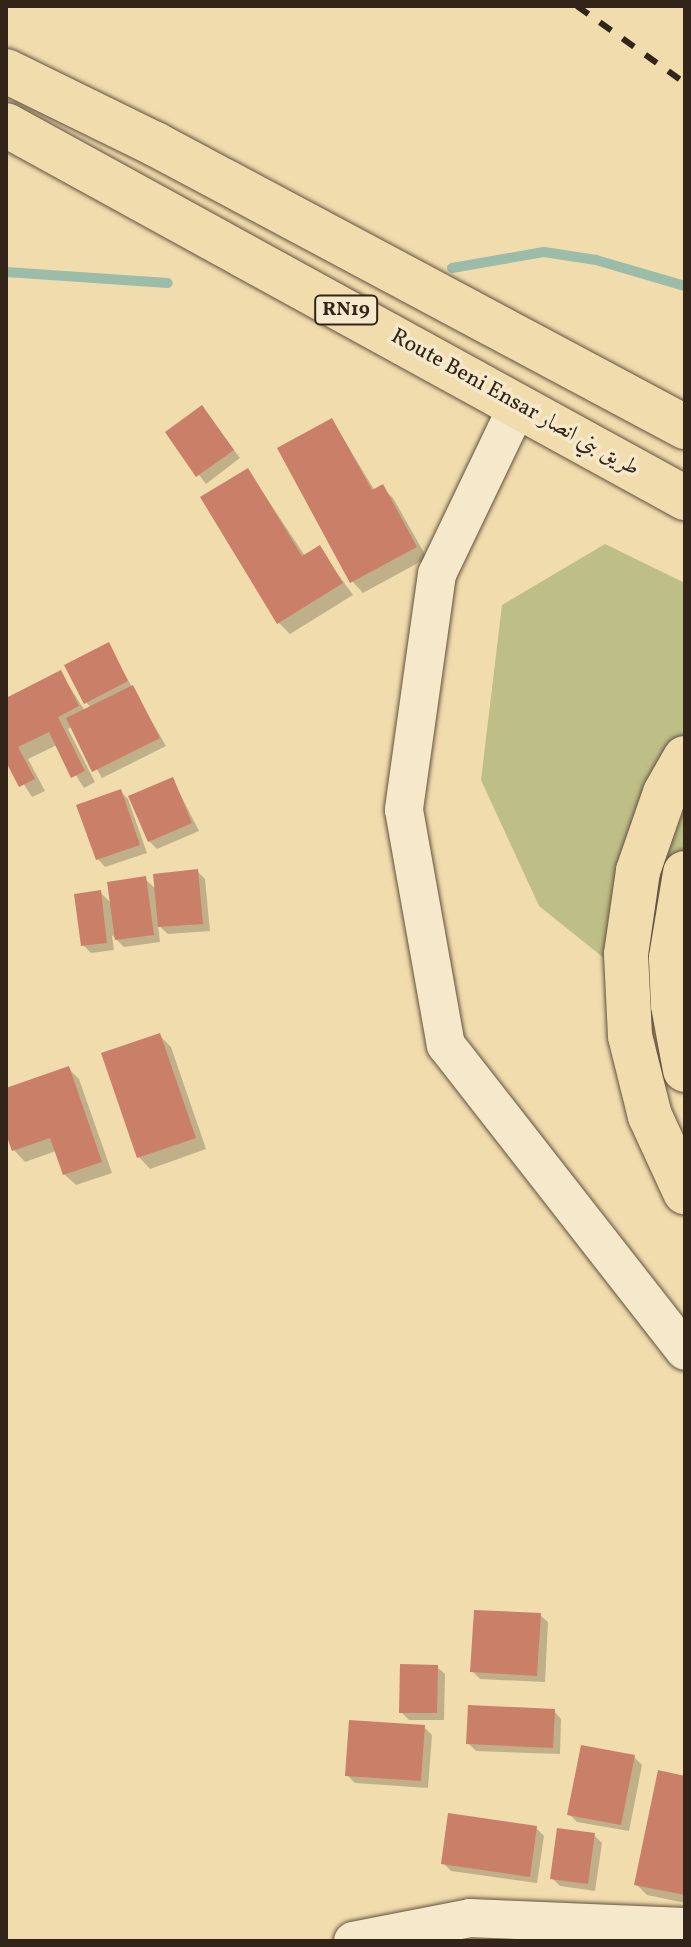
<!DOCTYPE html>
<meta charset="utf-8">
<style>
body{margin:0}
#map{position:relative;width:691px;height:1947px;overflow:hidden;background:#f1dcad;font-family:Vollkorn,Amiri,serif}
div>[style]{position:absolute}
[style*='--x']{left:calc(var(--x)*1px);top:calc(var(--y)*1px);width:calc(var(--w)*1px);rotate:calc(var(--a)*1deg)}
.green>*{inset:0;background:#bebf87}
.shadow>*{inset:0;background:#0003}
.stream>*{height:10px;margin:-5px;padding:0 5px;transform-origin:5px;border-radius:5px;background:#9bbca8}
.building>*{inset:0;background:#ca7f69}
.roads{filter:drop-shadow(0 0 2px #62523f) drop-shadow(0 0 2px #62523f)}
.minor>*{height:38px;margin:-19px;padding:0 19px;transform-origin:19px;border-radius:19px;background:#f6e8ca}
.highway>*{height:44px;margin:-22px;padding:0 22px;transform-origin:22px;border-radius:22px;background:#f1dcad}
.rail>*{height:6px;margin-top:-3px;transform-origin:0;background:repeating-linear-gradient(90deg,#33241a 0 14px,transparent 0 28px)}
span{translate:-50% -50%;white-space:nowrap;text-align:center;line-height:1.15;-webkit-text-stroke:7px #f6e8ca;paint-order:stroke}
.shield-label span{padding:2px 6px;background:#f6e8ca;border:2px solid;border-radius:6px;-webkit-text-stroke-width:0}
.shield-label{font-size:20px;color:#33241a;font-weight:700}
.street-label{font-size:22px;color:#33241a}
.frame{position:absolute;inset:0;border:8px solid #33241a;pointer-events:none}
</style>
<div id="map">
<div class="green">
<div style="clip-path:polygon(605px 544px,685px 583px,685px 1023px,539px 906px,481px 780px,502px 605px)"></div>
</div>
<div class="shadow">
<div style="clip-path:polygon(202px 408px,240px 458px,206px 484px,167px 433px)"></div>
<div style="clip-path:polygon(332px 420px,375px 491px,382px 487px,393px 498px,427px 558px,363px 593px,352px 581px)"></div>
<div style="clip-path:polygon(248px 470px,305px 556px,319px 548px,353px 595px,290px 634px,278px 622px)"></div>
<div style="clip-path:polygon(108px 645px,166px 746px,102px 778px,72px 727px,68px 729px,95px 782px,84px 788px,57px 745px,28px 759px,45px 791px,32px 797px,6px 757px,6px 700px,61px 673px,85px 711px,91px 708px,86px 702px)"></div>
<div style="clip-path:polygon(173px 780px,199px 831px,157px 849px,149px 841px)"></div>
<div style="clip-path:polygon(120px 791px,128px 799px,147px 853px,105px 867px,98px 859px)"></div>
<div style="clip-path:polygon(197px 871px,205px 879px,210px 931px,168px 934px,158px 925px,160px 942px,124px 947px,112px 935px,114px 950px,91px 953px,83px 945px,100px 892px,112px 904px,145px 879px,157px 890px)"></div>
<div style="clip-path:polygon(159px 1035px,171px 1047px,206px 1149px,150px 1169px,139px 1157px)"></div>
<div style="clip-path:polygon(68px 1068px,79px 1079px,112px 1173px,76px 1185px,64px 1174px,56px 1151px,25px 1162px,14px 1150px,6px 1128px,6px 1090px)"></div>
<div style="clip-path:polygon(540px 1615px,548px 1622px,545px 1682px,480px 1679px,472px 1671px)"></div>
<div style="clip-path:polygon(437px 1667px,445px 1674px,444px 1720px,409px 1720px,401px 1712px)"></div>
<div style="clip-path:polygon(554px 1711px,561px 1719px,560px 1754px,476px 1751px,468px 1743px)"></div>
<div style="clip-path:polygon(424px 1727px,432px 1735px,428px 1788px,355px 1783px,347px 1775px)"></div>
<div style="clip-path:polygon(634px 1757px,642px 1765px,629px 1831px,577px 1822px,569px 1814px)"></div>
<div style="clip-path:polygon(685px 1778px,685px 1903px,647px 1895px,636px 1884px)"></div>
<div style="clip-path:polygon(536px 1828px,544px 1836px,537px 1883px,451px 1871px,443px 1863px)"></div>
<div style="clip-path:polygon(594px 1835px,602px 1843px,595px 1891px,560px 1886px,552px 1878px)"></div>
</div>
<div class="stream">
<div style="--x:452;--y:268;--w:93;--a:-9.9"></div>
<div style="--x:544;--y:252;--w:53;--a:8.7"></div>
<div style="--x:596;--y:260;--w:93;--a:16.3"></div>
<div style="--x:6;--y:272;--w:162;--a:3.9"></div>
</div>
<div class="building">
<div style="clip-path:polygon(202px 405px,234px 450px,196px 477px,165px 432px)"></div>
<div style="clip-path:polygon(332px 418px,372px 490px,383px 484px,417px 547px,350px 583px,277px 448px)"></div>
<div style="clip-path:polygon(248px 468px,302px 556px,320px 545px,343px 583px,277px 624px,200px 497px)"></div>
<div style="clip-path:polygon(109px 642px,128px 681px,84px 704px,64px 665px)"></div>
<div style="clip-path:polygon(61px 670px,79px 706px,58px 717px,85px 771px,71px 778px,49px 732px,18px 747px,35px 779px,19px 787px,6px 762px,6px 698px)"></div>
<div style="clip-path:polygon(133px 685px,160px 738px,92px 772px,66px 718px)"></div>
<div style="clip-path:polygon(173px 777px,192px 823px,148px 842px,128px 796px)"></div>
<div style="clip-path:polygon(121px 789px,140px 845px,96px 860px,76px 805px)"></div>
<div style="clip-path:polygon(198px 869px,203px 924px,158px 927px,153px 874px)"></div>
<div style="clip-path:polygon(146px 876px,154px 935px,115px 940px,107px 882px)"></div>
<div style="clip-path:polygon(101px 890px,107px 943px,81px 946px,74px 894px)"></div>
<div style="clip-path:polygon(160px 1033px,196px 1138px,137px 1158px,101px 1053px)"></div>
<div style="clip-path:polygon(69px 1066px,102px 1162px,63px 1175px,50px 1138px,12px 1151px,6px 1134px,6px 1088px)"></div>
<div style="clip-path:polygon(474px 1610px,541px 1613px,537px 1676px,470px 1672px)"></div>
<div style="clip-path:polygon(400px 1664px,438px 1665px,437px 1713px,399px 1713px)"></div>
<div style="clip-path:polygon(468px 1705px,555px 1709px,553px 1748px,466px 1744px)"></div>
<div style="clip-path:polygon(349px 1720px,425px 1725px,421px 1781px,345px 1776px)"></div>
<div style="clip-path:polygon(581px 1745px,635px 1755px,621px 1825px,567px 1815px)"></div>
<div style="clip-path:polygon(658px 1770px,685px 1776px,685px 1895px,634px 1885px)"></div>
<div style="clip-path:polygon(448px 1813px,537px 1826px,530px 1877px,441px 1864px)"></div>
<div style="clip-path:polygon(557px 1828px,595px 1833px,588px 1884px,550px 1879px)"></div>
</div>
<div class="roads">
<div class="minor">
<div style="--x:518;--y:405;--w:187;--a:115.6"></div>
<div style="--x:437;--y:574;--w:238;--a:98"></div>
<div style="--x:404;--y:810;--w:239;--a:79.9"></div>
<div style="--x:446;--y:1045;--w:388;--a:52"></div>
<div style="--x:353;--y:1941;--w:119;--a:-11.1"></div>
<div style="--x:470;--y:1918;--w:215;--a:2.4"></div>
</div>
<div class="highway">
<div style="--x:6;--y:71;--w:166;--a:26.1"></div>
<div style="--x:155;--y:144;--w:601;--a:28.1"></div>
<div style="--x:6;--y:125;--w:775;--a:28.78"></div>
<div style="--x:685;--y:758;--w:40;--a:119.7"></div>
<div style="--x:665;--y:793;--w:83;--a:109.1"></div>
<div style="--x:638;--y:871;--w:84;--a:98.2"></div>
<div style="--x:626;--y:954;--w:82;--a:87.2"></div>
<div style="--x:630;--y:1036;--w:82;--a:76"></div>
<div style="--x:650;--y:1116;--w:84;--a:65.3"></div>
<div style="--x:685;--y:873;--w:86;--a:99.4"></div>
<div style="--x:671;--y:958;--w:47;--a:87.6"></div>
<div style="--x:673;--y:1005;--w:66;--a:79.5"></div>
</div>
</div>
<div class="rail">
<div style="--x:577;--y:6;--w:133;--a:35.5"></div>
</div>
<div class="shield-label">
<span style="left:346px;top:310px">RN19</span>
</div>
<div class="street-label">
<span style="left:515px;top:403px;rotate:29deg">Route Beni Ensar طريق بني انصار</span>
</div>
<div class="frame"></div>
</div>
